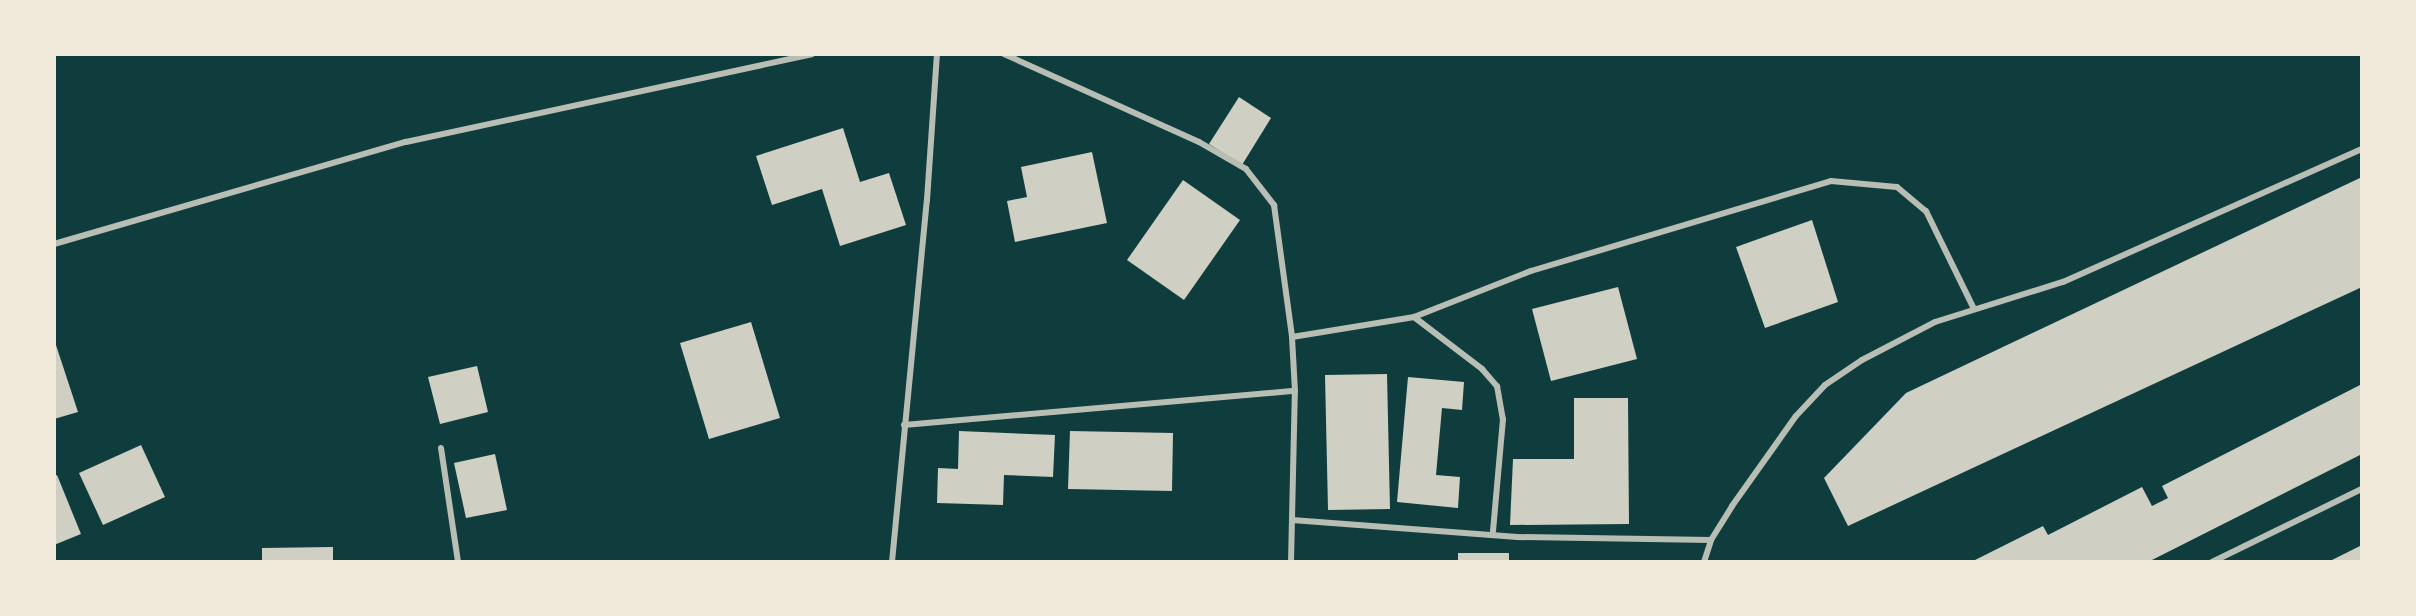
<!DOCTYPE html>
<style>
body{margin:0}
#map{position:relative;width:2416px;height:616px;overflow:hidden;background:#0f3d3e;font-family:"Work Sans",sans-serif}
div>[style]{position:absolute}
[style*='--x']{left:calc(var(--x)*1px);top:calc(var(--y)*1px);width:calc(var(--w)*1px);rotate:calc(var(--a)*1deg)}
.building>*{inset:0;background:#cfcfc3}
.minor>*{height:6px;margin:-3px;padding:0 3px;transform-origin:3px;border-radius:3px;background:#b8beb3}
span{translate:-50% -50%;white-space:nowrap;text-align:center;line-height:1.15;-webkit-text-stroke:4.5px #f1e9da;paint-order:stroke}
.frame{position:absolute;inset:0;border:56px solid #f1e9da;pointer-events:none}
</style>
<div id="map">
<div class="building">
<div style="clip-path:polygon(1239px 97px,1271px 118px,1242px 165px,1209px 144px)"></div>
<div style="clip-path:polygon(843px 128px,860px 182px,889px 173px,906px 225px,840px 246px,822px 189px,772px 205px,756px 156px)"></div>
<div style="clip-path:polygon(1092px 152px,1107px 223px,1015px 242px,1007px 201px,1027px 197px,1021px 167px)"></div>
<div style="clip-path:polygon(2362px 177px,2362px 287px,1848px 526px,1824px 478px,1906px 393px)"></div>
<div style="clip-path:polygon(1183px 180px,1240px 220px,1184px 300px,1127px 260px)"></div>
<div style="clip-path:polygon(1812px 220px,1838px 302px,1765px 328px,1736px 247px)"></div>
<div style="clip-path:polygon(1618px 287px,1637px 359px,1551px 381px,1532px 309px)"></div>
<div style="clip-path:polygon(751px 322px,780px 418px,709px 439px,680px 343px)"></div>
<div style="clip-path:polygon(54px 339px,78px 412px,54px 419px)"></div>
<div style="clip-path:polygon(477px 366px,488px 412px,440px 424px,428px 377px)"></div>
<div style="clip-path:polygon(1387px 374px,1390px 509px,1328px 510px,1325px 375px)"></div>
<div style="clip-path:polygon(1408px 377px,1464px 382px,1462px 410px,1442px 408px,1436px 475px,1460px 477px,1458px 508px,1397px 502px)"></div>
<div style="clip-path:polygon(2362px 384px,2362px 454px,2148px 562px,1971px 562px,2043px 526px,2048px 535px,2142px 487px,2152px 506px,2168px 498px,2162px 486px)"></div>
<div style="clip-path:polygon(1574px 398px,1628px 398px,1629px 524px,1510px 525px,1513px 459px,1574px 459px)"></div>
<div style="clip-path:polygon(959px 431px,1055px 435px,1053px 477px,1004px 475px,1003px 505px,937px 503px,938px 468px,958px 469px)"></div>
<div style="clip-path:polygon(1070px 431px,1173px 433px,1172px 491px,1068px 489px)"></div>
<div style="clip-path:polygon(141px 445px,165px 497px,103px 525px,79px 473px)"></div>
<div style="clip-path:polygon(495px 454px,507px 510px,466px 518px,454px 463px)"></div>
<div style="clip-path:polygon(57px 475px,81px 534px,54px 545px,54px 476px)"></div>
<div style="clip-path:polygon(2362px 545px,2362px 562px,2328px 562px)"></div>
<div style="clip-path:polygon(333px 547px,333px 562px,262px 562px,262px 548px)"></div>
<div style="clip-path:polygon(1458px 553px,1509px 553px,1509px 562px,1458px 562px)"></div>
</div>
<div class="minor">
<div style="--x:1004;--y:54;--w:214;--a:24.3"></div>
<div style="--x:1199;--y:142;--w:54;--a:29.9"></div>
<div style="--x:1246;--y:169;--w:46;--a:52.1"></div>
<div style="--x:1274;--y:205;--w:133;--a:82.2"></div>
<div style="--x:1292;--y:337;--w:124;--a:-9.3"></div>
<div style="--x:1414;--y:317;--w:86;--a:37.4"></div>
<div style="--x:1482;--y:369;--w:23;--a:49"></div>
<div style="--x:1497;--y:386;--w:34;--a:80"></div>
<div style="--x:1503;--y:419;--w:113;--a:95.1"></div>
<div style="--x:54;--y:244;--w:366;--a:-16.2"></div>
<div style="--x:406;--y:142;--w:415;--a:-12.2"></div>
<div style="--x:1414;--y:317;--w:126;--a:-21.5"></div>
<div style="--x:1531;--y:271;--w:313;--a:-16.7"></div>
<div style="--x:1831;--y:181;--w:66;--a:5.2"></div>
<div style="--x:1897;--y:187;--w:38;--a:40"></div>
<div style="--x:1926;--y:211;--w:109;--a:63.9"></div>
<div style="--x:904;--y:425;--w:392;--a:-5"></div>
<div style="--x:441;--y:448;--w:115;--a:81.5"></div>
<div style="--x:1292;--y:520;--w:226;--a:4.3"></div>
<div style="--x:1517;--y:537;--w:194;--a:0.9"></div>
<div style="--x:892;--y:562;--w:364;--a:-84.5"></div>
<div style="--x:927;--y:200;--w:146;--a:-86.1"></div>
<div style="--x:1291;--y:562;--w:171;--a:-88.7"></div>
<div style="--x:1295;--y:391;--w:54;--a:-93.2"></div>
<div style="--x:1704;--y:562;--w:23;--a:-72"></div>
<div style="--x:1711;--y:540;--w:40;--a:-58"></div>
<div style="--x:1732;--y:506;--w:110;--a:-54.6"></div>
<div style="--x:1796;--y:416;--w:42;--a:-46.9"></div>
<div style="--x:1825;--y:385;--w:45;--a:-34"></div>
<div style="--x:1862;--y:360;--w:82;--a:-27.5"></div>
<div style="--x:1935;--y:322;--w:134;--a:-17.4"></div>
<div style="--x:2063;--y:282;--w:327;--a:-24"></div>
<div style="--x:2212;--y:562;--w:167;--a:-26"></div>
</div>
<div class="frame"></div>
</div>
